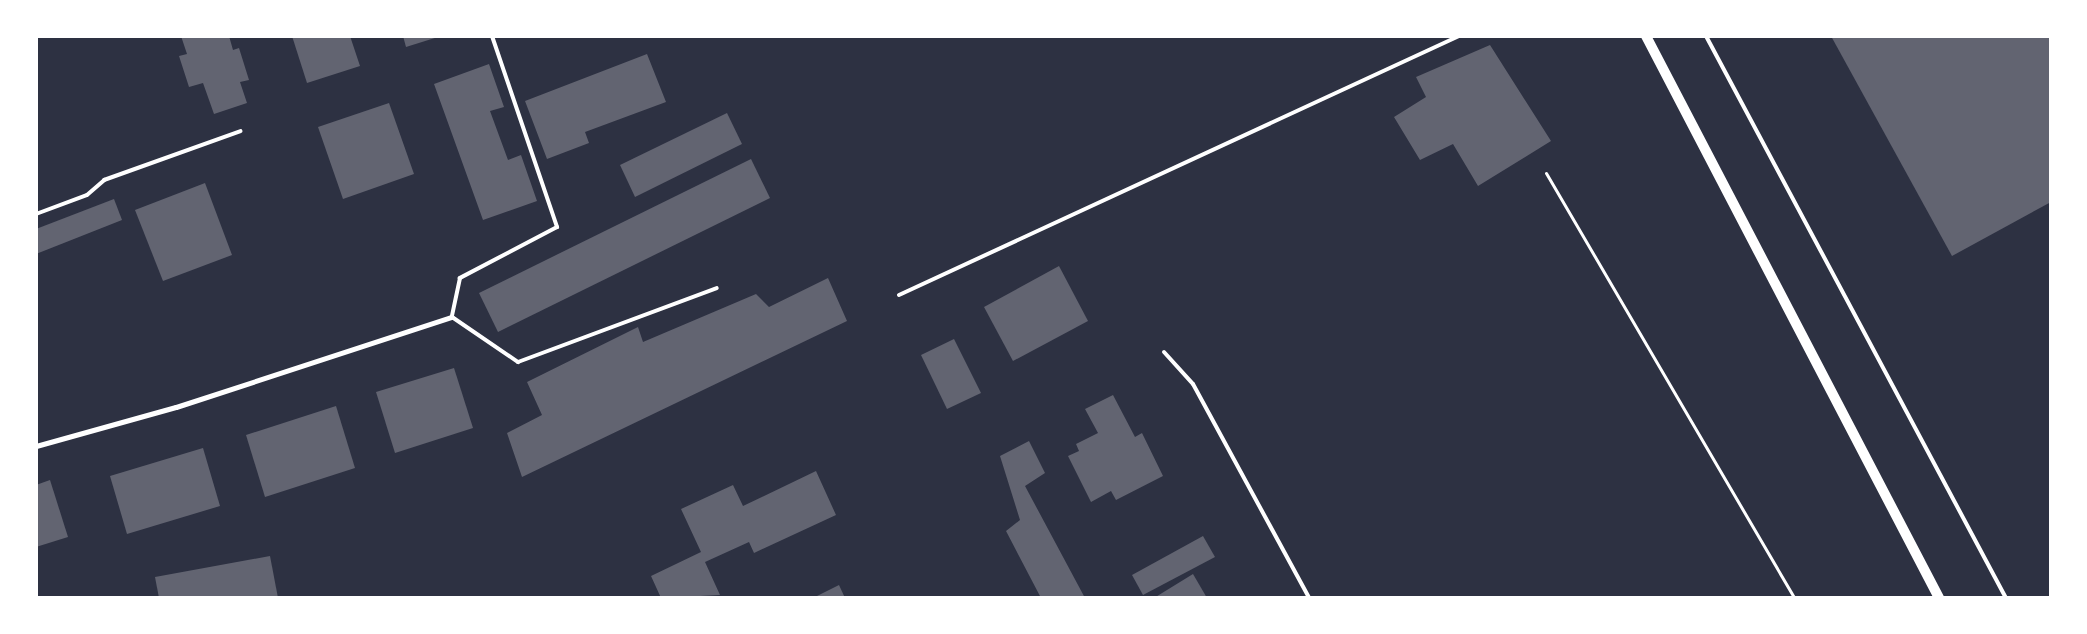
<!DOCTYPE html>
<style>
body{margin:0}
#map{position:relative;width:2087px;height:634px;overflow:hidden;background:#2d3142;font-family:"Archivo Narrow",sans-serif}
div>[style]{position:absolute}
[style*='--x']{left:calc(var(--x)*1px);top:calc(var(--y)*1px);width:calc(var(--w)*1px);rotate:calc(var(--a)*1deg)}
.building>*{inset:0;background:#626471}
.path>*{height:3px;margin:-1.5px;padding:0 1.5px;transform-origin:1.5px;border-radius:1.5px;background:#fff}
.service>*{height:4px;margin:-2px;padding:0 2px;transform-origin:2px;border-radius:2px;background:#fff}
.minor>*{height:5px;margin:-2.5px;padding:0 2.5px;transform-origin:2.5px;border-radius:2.5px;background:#fff}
.secondary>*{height:10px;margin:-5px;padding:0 5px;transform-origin:5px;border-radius:5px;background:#fff}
span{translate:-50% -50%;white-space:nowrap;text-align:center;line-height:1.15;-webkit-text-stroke:4.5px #fff;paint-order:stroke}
.frame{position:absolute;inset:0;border:38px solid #fff;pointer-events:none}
</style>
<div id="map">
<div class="building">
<div style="clip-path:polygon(181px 36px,229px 36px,233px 50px,239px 48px,249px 80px,240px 82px,247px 103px,214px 114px,203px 83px,189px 87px,179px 56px,187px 54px)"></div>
<div style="clip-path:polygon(292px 36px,350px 36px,360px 66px,307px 83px)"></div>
<div style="clip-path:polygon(403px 36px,438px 36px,438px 37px,406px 47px)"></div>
<div style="clip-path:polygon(1831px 36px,2051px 36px,2051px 202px,1952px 256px)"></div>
<div style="clip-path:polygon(1490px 45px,1551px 141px,1478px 186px,1453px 144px,1420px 160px,1394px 117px,1426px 97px,1416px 77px)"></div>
<div style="clip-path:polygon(647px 54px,666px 102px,585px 132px,589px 143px,547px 159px,525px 101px)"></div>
<div style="clip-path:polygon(489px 64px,504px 107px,490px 111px,508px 160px,521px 155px,537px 201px,483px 220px,434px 84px)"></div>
<div style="clip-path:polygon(389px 103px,414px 174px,343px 199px,318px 127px)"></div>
<div style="clip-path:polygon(727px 113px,742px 144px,635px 197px,620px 165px)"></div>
<div style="clip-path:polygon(751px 159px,770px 198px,498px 332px,479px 293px)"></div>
<div style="clip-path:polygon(205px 183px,232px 255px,163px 281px,135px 210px)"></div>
<div style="clip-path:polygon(114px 199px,122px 220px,36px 254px,36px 229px)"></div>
<div style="clip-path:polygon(1059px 266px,1088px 321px,1013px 361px,984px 307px)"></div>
<div style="clip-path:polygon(828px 278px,847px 321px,522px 477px,507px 433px,542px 415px,527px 382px,638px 327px,643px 342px,756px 294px,769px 307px)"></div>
<div style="clip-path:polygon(954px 339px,981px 393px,947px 409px,921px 355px)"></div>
<div style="clip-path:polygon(454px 368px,473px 428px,395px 453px,376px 392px)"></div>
<div style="clip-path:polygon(1113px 395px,1135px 437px,1142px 433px,1163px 476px,1116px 500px,1111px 491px,1091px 502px,1068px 456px,1079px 451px,1076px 444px,1098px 433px,1085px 409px)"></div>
<div style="clip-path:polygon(336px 406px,355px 468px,265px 497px,246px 435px)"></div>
<div style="clip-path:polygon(1029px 441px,1045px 473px,1025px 486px,1085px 598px,1041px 598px,1006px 531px,1020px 520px,1000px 456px)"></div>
<div style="clip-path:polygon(203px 448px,220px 506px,127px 534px,110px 476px)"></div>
<div style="clip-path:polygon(816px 471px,836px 515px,754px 553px,749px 542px,705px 562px,720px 595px,661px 598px,651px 576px,701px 552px,681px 509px,733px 485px,743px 506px)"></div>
<div style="clip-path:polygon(50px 480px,68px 537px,36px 547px,36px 485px)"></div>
<div style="clip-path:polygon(1203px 536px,1215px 557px,1143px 595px,1132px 575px)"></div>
<div style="clip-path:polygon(270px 556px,278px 598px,159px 598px,155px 577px)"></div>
<div style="clip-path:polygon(1193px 574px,1207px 598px,1154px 598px)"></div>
<div style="clip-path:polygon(839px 585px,845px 598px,813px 598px)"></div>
</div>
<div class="path">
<div style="--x:1546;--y:173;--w:492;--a:59.7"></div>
</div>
<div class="service">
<div style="--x:492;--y:36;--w:202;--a:71.2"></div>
<div style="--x:557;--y:227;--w:110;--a:152.3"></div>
<div style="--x:460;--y:278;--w:40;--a:102"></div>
<div style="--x:452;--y:317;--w:80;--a:34.3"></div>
<div style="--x:518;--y:362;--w:212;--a:-20.4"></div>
<div style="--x:1706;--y:36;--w:637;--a:61.91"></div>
<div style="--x:36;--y:214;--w:54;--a:-20.4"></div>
<div style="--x:87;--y:195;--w:23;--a:-41"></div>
<div style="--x:104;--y:180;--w:145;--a:-19.7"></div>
<div style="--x:899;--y:295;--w:617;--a:-24.82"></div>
<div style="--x:1164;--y:352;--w:43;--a:47.8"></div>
<div style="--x:1193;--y:384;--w:243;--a:61.5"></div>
</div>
<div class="minor">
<div style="--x:36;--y:446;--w:145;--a:-15.6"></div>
<div style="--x:176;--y:407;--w:290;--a:-18.1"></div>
</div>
<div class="secondary">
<div style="--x:1646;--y:36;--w:634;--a:62.46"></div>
</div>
<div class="frame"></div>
</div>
